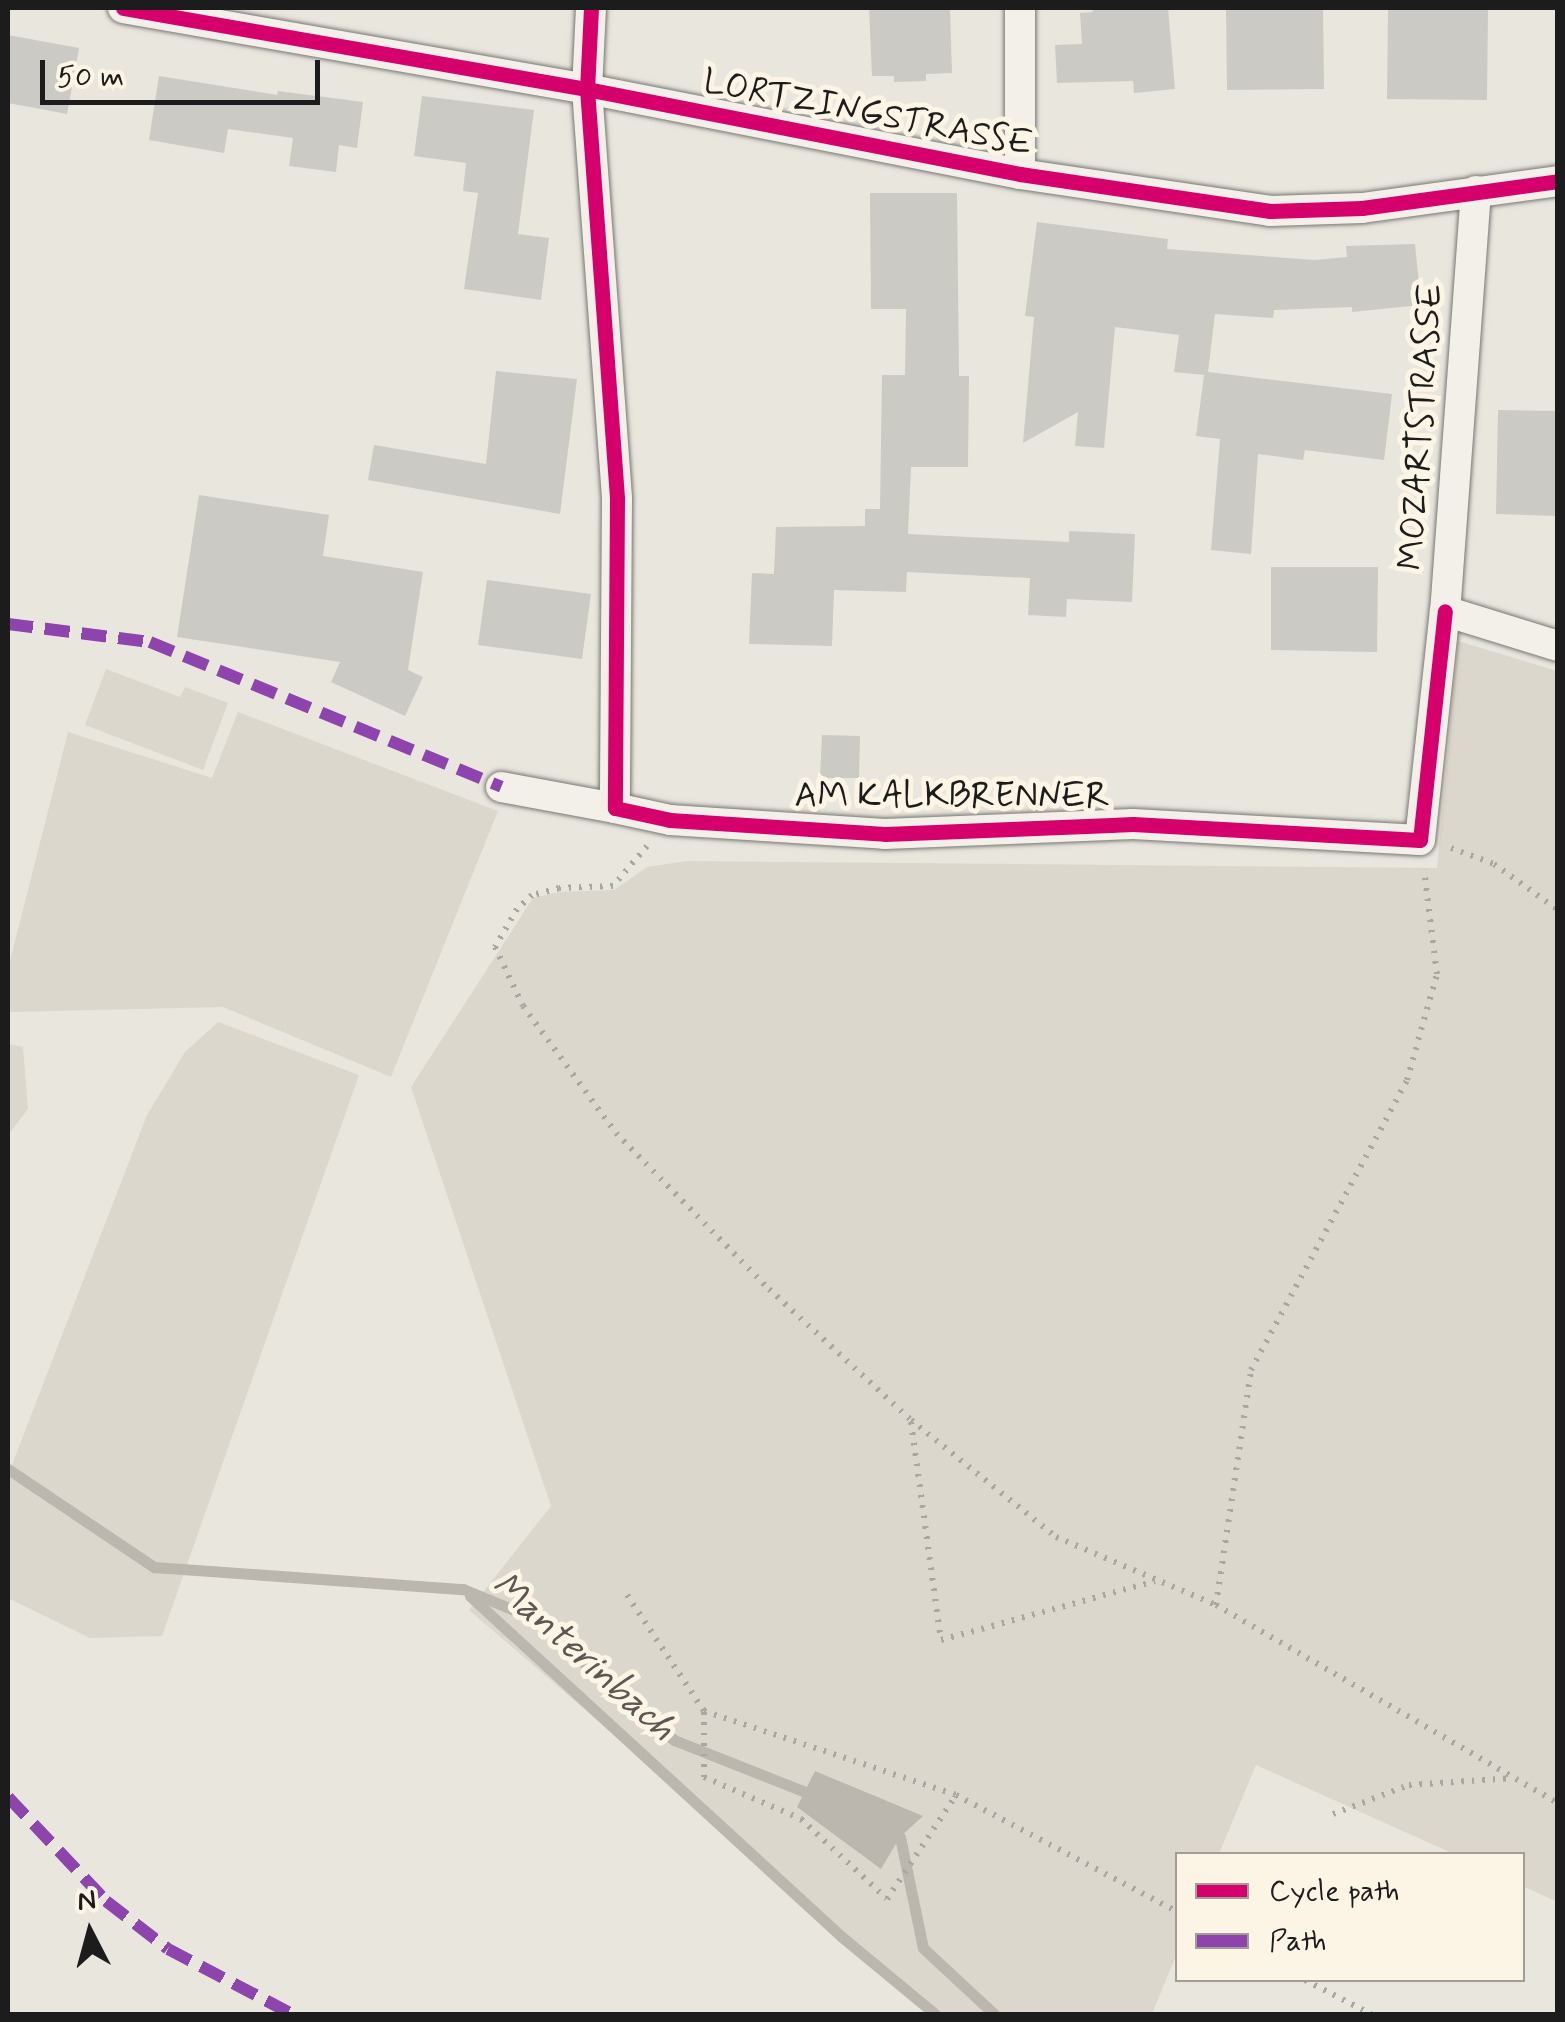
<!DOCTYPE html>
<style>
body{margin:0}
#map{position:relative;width:1565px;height:2022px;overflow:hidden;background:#e9e6de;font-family:Mynerve,sans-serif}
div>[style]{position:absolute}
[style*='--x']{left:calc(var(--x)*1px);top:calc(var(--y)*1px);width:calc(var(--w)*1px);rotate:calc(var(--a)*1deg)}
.green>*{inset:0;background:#dbd7cc}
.water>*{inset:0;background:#bbb6ae}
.stream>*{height:11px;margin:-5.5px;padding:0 5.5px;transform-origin:5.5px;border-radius:5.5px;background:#bbb6ae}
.building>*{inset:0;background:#cccac4}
.path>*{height:6px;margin-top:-3px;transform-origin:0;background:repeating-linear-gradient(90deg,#a9a7a3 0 2.5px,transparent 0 10.5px)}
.roads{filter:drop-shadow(0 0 2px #787773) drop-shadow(0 0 2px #787773)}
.street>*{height:30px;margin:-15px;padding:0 15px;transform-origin:15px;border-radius:15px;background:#f3f0ea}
.quiet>*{height:12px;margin-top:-6px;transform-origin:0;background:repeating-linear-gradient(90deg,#8e44ad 0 25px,transparent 0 37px)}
.cycleway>*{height:15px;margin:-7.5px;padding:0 7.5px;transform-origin:7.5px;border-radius:7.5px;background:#d6006c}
span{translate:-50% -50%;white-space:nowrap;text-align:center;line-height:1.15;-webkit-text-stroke:10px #fcf5e5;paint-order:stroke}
.street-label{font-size:35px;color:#1c1c1c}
.water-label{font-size:38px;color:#5b5854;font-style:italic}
.frame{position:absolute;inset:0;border:10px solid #1c1c1c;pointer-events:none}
.legend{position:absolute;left:1175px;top:1852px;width:350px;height:130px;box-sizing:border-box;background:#fcf5e5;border:2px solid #a29e95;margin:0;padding:12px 18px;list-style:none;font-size:30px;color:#1c1c1c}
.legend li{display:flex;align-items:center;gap:20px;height:50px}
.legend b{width:50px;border:2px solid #a29e95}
.north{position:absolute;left:40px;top:1882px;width:100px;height:100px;-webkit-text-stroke:8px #fcf5e5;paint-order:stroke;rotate:354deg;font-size:28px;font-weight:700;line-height:40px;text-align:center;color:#1c1c1c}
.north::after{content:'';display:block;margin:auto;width:35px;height:45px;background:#1c1c1c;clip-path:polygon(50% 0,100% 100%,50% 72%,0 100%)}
.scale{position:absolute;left:40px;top:60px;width:280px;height:45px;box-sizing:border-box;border:5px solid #1c1c1c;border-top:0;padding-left:12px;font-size:30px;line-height:35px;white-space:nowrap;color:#1c1c1c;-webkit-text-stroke:8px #fcf5e5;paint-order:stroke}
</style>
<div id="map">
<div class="green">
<div style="clip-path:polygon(1458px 641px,1557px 671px,1557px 1902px,1523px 1886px,1522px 1854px,1454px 1854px,1256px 1765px,1219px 1854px,1178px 1854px,1177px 1953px,1152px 2014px,939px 2014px,469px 1610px,551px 1506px,411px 1087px,533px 898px,559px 892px,614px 890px,647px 867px,687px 861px,1437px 868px)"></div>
<div style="clip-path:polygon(106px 669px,180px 697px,185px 687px,228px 703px,203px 770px,85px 725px)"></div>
<div style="clip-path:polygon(238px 712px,498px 811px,391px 1077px,223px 1007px,8px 1012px,8px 969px,68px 732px,212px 778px)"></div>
<div style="clip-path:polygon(218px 1022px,359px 1075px,162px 1636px,90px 1638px,10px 1599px,8px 1475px,147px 1115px,185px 1052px)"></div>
<div style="clip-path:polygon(8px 1044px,23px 1047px,28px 1109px,8px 1135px)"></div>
</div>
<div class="water">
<div style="clip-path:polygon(815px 1771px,923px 1816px,900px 1837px,881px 1869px,797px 1807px)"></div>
</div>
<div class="stream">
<div style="--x:8;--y:1469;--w:176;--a:33.9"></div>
<div style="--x:154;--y:1567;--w:310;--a:4.1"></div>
<div style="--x:463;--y:1589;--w:74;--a:22.4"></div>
<div style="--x:531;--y:1617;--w:189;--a:40.7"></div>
<div style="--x:674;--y:1740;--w:139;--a:21.6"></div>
<div style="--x:470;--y:1596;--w:505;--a:42.51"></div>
<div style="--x:842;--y:1937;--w:121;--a:39.6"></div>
<div style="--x:900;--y:1837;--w:113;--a:78.3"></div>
<div style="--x:923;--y:1948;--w:97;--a:42.9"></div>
</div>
<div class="building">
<div style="clip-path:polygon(869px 8px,950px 8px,952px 73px,926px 74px,926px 81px,894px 82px,894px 76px,872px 76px)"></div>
<div style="clip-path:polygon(1092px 8px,1168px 8px,1175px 89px,1134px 93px,1133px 81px,1057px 83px,1055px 45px,1082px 44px,1080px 13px,1093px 12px)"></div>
<div style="clip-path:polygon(1226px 8px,1323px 8px,1324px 89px,1227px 90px)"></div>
<div style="clip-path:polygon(1388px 8px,1488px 8px,1487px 100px,1387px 99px)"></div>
<div style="clip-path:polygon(8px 35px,79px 48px,67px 114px,8px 103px)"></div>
<div style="clip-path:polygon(159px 76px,277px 95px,278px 91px,363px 102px,357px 148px,339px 145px,336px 172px,289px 166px,293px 138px,228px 129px,224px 153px,149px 140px)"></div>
<div style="clip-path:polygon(422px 96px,534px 110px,518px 234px,549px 238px,541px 300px,464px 289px,478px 193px,463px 191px,466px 163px,414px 156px)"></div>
<div style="clip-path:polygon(870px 193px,957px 193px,959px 376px,969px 376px,968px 467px,911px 467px,908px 534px,1069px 542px,1069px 531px,1135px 534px,1132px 602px,1067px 599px,1066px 617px,1028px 615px,1030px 578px,907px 572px,906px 592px,834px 590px,832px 646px,749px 644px,752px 573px,774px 574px,776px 527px,865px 526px,865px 509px,880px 509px,882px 375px,905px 375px,906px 309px,871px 309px)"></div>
<div style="clip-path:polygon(1037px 222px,1168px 239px,1167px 249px,1315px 260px,1347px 257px,1346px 246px,1415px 244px,1421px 305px,1352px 312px,1352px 307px,1274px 310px,1273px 318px,1215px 314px,1208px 372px,1392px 394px,1384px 460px,1305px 450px,1303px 460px,1258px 454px,1251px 554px,1211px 550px,1220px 439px,1196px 436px,1204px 375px,1174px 372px,1179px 335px,1115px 327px,1104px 448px,1075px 446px,1078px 412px,1023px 443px,1034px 317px,1025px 316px)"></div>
<div style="clip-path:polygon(496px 371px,577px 379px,560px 514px,368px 480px,374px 445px,486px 464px)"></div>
<div style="clip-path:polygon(1498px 410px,1558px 411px,1558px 516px,1496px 514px)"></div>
<div style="clip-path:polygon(199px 495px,329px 515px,323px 556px,423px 572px,408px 670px,423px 677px,405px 716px,331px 682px,340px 662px,177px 637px)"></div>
<div style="clip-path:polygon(1271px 567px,1378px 567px,1377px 652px,1271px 650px)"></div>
<div style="clip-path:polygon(487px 580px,591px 594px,582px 659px,478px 645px)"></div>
<div style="clip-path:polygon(822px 735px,860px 736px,859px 778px,820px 778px)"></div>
</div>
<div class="path">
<div style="--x:647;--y:846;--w:52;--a:130.4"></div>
<div style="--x:613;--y:886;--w:54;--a:177.9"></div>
<div style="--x:559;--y:888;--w:28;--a:165"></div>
<div style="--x:532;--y:895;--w:21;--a:137"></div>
<div style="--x:517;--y:909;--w:44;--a:120.1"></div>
<div style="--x:495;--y:947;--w:65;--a:64.6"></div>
<div style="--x:523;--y:1006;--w:157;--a:53.8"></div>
<div style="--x:616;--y:1133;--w:219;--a:45.6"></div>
<div style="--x:769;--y:1289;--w:193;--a:42.7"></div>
<div style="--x:911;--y:1420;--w:186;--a:38.9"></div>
<div style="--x:1056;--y:1537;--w:174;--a:23"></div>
<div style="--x:1216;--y:1605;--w:395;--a:30.1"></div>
<div style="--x:1451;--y:848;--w:46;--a:20.4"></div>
<div style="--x:1494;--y:864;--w:79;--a:35.7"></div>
<div style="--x:911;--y:1422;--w:220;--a:82.2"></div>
<div style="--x:941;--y:1640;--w:222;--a:-15.4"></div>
<div style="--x:627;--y:1595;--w:139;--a:56.4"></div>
<div style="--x:704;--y:1711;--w:266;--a:18.4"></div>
<div style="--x:956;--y:1795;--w:251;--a:27.8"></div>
<div style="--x:1216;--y:1605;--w:238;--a:-81.5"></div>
<div style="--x:1251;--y:1370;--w:329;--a:-61.7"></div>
<div style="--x:1407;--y:1080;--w:110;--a:-74.2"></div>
<div style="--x:1437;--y:974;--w:105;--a:-97.1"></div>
<div style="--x:704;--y:1712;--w:65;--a:90"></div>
<div style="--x:704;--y:1777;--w:106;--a:23.4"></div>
<div style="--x:801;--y:1819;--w:117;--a:42.9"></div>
<div style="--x:887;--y:1899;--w:125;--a:-56.4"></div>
<div style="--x:1333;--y:1814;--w:81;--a:-20.9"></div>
<div style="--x:1409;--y:1785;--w:104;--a:-3.9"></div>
<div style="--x:1305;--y:1980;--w:74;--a:27.3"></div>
</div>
<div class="roads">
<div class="street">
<div style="--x:123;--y:8;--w:471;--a:9.9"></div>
<div style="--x:587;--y:89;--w:441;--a:11.1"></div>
<div style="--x:1020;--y:174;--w:253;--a:8.4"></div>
<div style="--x:1270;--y:211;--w:92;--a:-1.9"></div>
<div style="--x:1362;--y:208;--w:198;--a:-7.8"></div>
<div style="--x:591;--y:8;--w:81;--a:92.8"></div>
<div style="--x:587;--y:89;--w:411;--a:85.8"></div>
<div style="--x:617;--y:499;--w:309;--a:90.4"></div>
<div style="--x:615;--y:808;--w:56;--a:12.3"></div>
<div style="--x:670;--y:820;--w:215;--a:3.7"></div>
<div style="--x:885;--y:834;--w:248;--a:-2.3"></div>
<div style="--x:1133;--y:824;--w:287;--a:3.2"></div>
<div style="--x:1420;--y:840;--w:230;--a:-83.8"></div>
<div style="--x:1020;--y:8;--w:166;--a:90"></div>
<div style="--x:1476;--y:191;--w:421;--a:94.2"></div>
<div style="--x:1445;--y:611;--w:118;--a:17.2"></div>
<div style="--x:501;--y:787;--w:116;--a:10.4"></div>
</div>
</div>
<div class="quiet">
<div style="--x:8;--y:624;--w:143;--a:7.2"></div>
<div style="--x:150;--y:642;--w:380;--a:22.4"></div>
<div style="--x:8;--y:1797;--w:143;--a:46.7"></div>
<div style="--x:106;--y:1901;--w:78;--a:37.7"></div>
<div style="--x:168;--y:1949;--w:140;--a:27.7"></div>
</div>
<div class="cycleway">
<div style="--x:123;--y:8;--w:471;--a:9.9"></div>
<div style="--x:587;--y:89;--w:441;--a:11.1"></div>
<div style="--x:1020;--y:174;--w:253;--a:8.4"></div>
<div style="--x:1270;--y:211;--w:92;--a:-1.9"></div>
<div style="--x:1362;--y:208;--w:198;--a:-7.8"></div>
<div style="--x:591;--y:8;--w:81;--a:92.8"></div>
<div style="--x:587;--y:89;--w:411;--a:85.8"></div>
<div style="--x:617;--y:499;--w:309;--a:90.4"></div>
<div style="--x:615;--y:808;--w:56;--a:12.3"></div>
<div style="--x:670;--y:820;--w:215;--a:3.7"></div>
<div style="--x:885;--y:834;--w:248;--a:-2.3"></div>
<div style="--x:1133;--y:824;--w:287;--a:3.2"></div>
<div style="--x:1420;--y:840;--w:230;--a:-83.8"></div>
</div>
<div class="street-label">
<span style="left:868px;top:113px;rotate:11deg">LORTZINGSTRASSE</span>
<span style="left:1421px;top:427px;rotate:-86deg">MOZARTSTRASSE</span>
<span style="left:952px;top:796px">AM KALKBRENNER</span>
</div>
<div class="water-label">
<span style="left:583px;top:1657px;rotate:42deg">Manterinbach</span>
</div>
<div class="frame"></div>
<ul class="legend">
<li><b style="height:12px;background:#d6006c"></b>Cycle path</li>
<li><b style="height:12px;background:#8e44ad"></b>Path</li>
</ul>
<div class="north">N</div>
<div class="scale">50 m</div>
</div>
